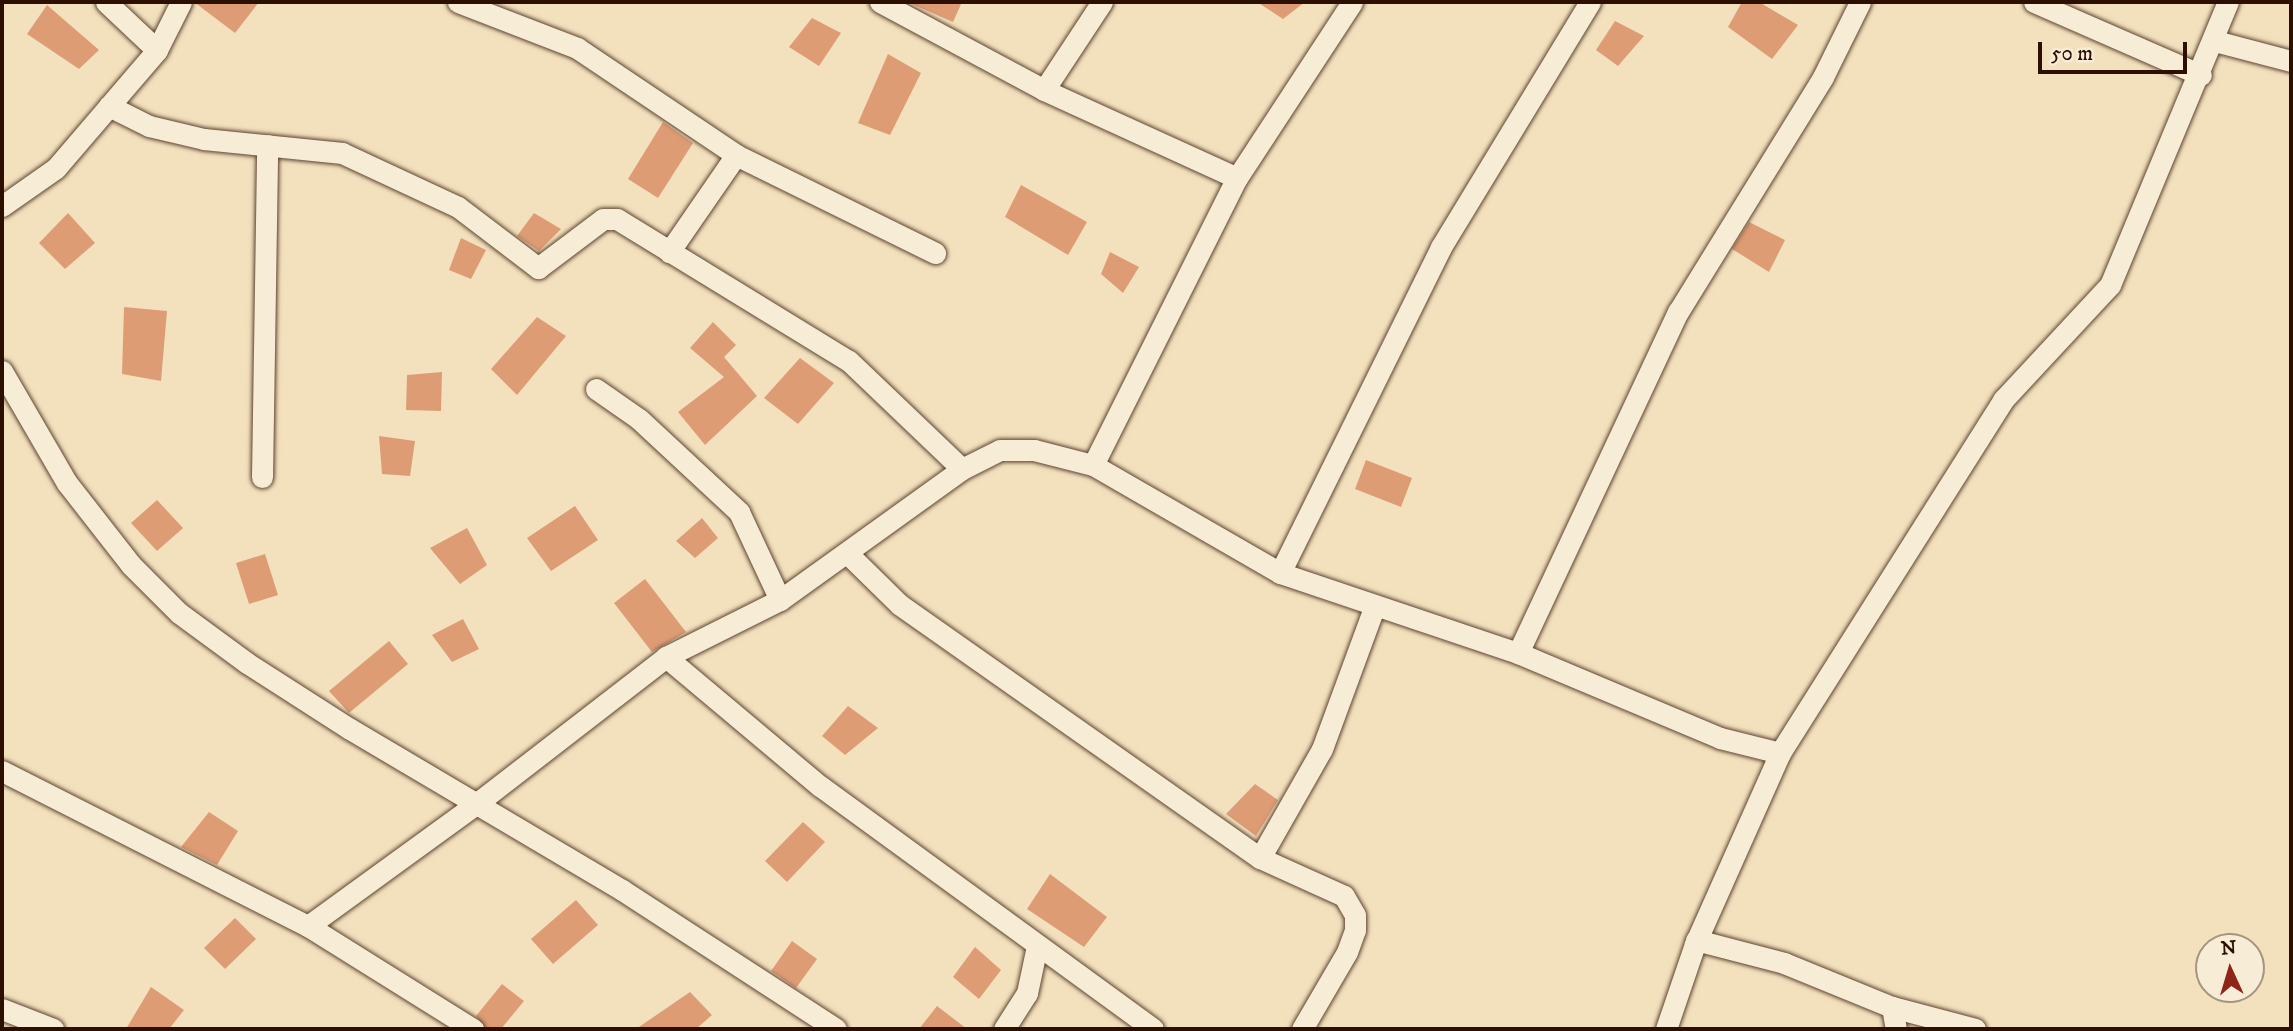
<!DOCTYPE html>
<style>
body{margin:0}
#map{position:relative;width:2293px;height:1031px;overflow:hidden;background:#f3e1be;font-family:"IM FELL DW Pica",serif}
div>[style]{position:absolute}
[style*='--x']{left:calc(var(--x)*1px);top:calc(var(--y)*1px);width:calc(var(--w)*1px);rotate:calc(var(--a)*1deg)}
.building>*{inset:0;background:#de9c75}
.roads{filter:drop-shadow(0 0 2px #5e4430) drop-shadow(0 0 2px #5e4430)}
.minor>*{height:21px;margin:-10.5px;padding:0 10.5px;transform-origin:10.5px;border-radius:10.5px;background:#f7ecd5}
span{translate:-50% -50%;white-space:nowrap;text-align:center;line-height:1.15;-webkit-text-stroke:5px #f7ecd5;paint-order:stroke}
.frame{position:absolute;inset:0;border:4px solid #2c0f01;pointer-events:none}
.north{position:absolute;left:2195px;top:933px;width:70px;height:70px;box-sizing:border-box;background:#f7ecd5;border:2px solid #a69480;border-radius:50%;rotate:356deg;font-size:19px;font-weight:700;line-height:28px;text-align:center;color:#2c0f01}
.north::after{content:'';display:block;margin:auto;width:24px;height:32px;background:#8f2418;clip-path:polygon(50% 0,100% 100%,50% 72%,0 100%)}
.scale{position:absolute;left:2038px;top:42px;width:149px;height:32px;box-sizing:border-box;border:4px solid #2c0f01;border-top:0;padding-left:9px;font-size:21px;line-height:24px;white-space:nowrap;color:#2c0f01;-webkit-text-stroke:5px #f7ecd5;paint-order:stroke}
</style>
<div id="map">
<div class="building">
<div style="clip-path:polygon(194px 2px,259px 2px,235px 33px)"></div>
<div style="clip-path:polygon(907px 2px,962px 2px,953px 22px)"></div>
<div style="clip-path:polygon(1257px 2px,1305px 2px,1283px 19px)"></div>
<div style="clip-path:polygon(1742px 2px,1759px 2px,1798px 25px,1772px 59px,1728px 27px)"></div>
<div style="clip-path:polygon(47px 5px,99px 50px,79px 69px,27px 34px)"></div>
<div style="clip-path:polygon(812px 18px,841px 33px,819px 66px,789px 47px)"></div>
<div style="clip-path:polygon(1615px 21px,1644px 36px,1618px 66px,1596px 50px)"></div>
<div style="clip-path:polygon(888px 54px,921px 73px,890px 135px,858px 123px)"></div>
<div style="clip-path:polygon(663px 122px,693px 143px,658px 198px,628px 179px)"></div>
<div style="clip-path:polygon(1021px 185px,1087px 222px,1068px 255px,1005px 217px)"></div>
<div style="clip-path:polygon(68px 213px,95px 243px,65px 269px,39px 243px)"></div>
<div style="clip-path:polygon(534px 213px,561px 229px,539px 251px,517px 236px)"></div>
<div style="clip-path:polygon(1749px 222px,1785px 240px,1769px 272px,1732px 249px)"></div>
<div style="clip-path:polygon(461px 238px,486px 250px,471px 279px,449px 270px)"></div>
<div style="clip-path:polygon(1110px 252px,1139px 267px,1123px 293px,1101px 274px)"></div>
<div style="clip-path:polygon(124px 307px,167px 311px,161px 381px,122px 374px)"></div>
<div style="clip-path:polygon(537px 317px,566px 336px,517px 395px,491px 369px)"></div>
<div style="clip-path:polygon(713px 322px,736px 345px,724px 357px,757px 396px,705px 445px,678px 412px,724px 377px,690px 348px)"></div>
<div style="clip-path:polygon(800px 358px,834px 383px,798px 424px,764px 398px)"></div>
<div style="clip-path:polygon(442px 372px,441px 411px,406px 410px,407px 375px)"></div>
<div style="clip-path:polygon(379px 436px,415px 441px,410px 476px,382px 474px)"></div>
<div style="clip-path:polygon(1366px 460px,1412px 478px,1401px 507px,1355px 489px)"></div>
<div style="clip-path:polygon(157px 500px,183px 528px,157px 551px,131px 523px)"></div>
<div style="clip-path:polygon(575px 506px,598px 540px,551px 571px,527px 538px)"></div>
<div style="clip-path:polygon(702px 518px,718px 538px,695px 558px,676px 541px)"></div>
<div style="clip-path:polygon(467px 528px,487px 565px,460px 584px,430px 548px)"></div>
<div style="clip-path:polygon(265px 554px,278px 595px,249px 604px,236px 563px)"></div>
<div style="clip-path:polygon(645px 579px,686px 632px,652px 652px,614px 603px)"></div>
<div style="clip-path:polygon(463px 619px,479px 649px,452px 662px,432px 635px)"></div>
<div style="clip-path:polygon(389px 641px,408px 664px,349px 713px,329px 691px)"></div>
<div style="clip-path:polygon(848px 706px,878px 728px,845px 755px,822px 736px)"></div>
<div style="clip-path:polygon(1255px 784px,1278px 800px,1256px 836px,1226px 814px)"></div>
<div style="clip-path:polygon(209px 812px,238px 831px,217px 865px,181px 847px)"></div>
<div style="clip-path:polygon(803px 822px,825px 842px,787px 882px,765px 861px)"></div>
<div style="clip-path:polygon(1050px 874px,1107px 917px,1084px 947px,1027px 909px)"></div>
<div style="clip-path:polygon(576px 900px,598px 925px,553px 964px,531px 939px)"></div>
<div style="clip-path:polygon(235px 918px,256px 939px,225px 969px,204px 948px)"></div>
<div style="clip-path:polygon(792px 941px,817px 959px,796px 988px,771px 971px)"></div>
<div style="clip-path:polygon(975px 947px,1001px 970px,979px 999px,953px 977px)"></div>
<div style="clip-path:polygon(502px 984px,524px 1001px,501px 1029px,486px 1029px,476px 1016px)"></div>
<div style="clip-path:polygon(151px 987px,184px 1010px,169px 1029px,126px 1029px)"></div>
<div style="clip-path:polygon(690px 992px,712px 1015px,696px 1029px,636px 1029px)"></div>
<div style="clip-path:polygon(937px 1006px,967px 1029px,919px 1029px)"></div>
</div>
<div class="roads">
<div class="minor">
<div style="--x:106;--y:2;--w:70;--a:43.3"></div>
<div style="--x:458;--y:2;--w:128;--a:21.1"></div>
<div style="--x:577;--y:48;--w:192;--a:33.9"></div>
<div style="--x:736;--y:155;--w:118;--a:124.6"></div>
<div style="--x:880;--y:2;--w:186;--a:28.2"></div>
<div style="--x:1044;--y:90;--w:212;--a:24.5"></div>
<div style="--x:2034;--y:2;--w:182;--a:23.6"></div>
<div style="--x:2215;--y:41;--w:79;--a:14.7"></div>
<div style="--x:1044;--y:90;--w:105;--a:-56.6"></div>
<div style="--x:109;--y:106;--w:45;--a:26.6"></div>
<div style="--x:149;--y:126;--w:57;--a:13.3"></div>
<div style="--x:204;--y:139;--w:139;--a:5.8"></div>
<div style="--x:342;--y:153;--w:128;--a:25"></div>
<div style="--x:458;--y:207;--w:101;--a:37.3"></div>
<div style="--x:538;--y:268;--w:81;--a:-37"></div>
<div style="--x:603;--y:219;--w:14;--a:0"></div>
<div style="--x:617;--y:219;--w:272;--a:31.5"></div>
<div style="--x:849;--y:361;--w:156;--a:43.7"></div>
<div style="--x:736;--y:155;--w:222;--a:26.2"></div>
<div style="--x:2;--y:206;--w:66;--a:-35.1"></div>
<div style="--x:56;--y:168;--w:155;--a:-49.4"></div>
<div style="--x:157;--y:50;--w:54;--a:-63.4"></div>
<div style="--x:2;--y:371;--w:129;--a:59.9"></div>
<div style="--x:67;--y:483;--w:104;--a:52"></div>
<div style="--x:131;--y:565;--w:68;--a:45"></div>
<div style="--x:179;--y:613;--w:84;--a:36.3"></div>
<div style="--x:247;--y:663;--w:122;--a:32.7"></div>
<div style="--x:350;--y:729;--w:316;--a:30.6"></div>
<div style="--x:622;--y:890;--w:255;--a:33"></div>
<div style="--x:596;--y:389;--w:52;--a:34.9"></div>
<div style="--x:639;--y:419;--w:137;--a:42.9"></div>
<div style="--x:739;--y:512;--w:97;--a:65"></div>
<div style="--x:1093;--y:465;--w:321;--a:-63.4"></div>
<div style="--x:1237;--y:178;--w:210;--a:-56.8"></div>
<div style="--x:262;--y:477;--w:332;--a:-89.1"></div>
<div style="--x:849;--y:555;--w:71;--a:44.4"></div>
<div style="--x:900;--y:605;--w:440;--a:35.1"></div>
<div style="--x:1260;--y:858;--w:92;--a:24.3"></div>
<div style="--x:1344;--y:896;--w:22;--a:60"></div>
<div style="--x:1355;--y:915;--w:15;--a:90"></div>
<div style="--x:1355;--y:930;--w:23;--a:110"></div>
<div style="--x:1347;--y:952;--w:89;--a:120.3"></div>
<div style="--x:1280;--y:573;--w:364;--a:-63.7"></div>
<div style="--x:1441;--y:247;--w:287;--a:-58.7"></div>
<div style="--x:1518;--y:653;--w:377;--a:-64.9"></div>
<div style="--x:1678;--y:312;--w:276;--a:-58.3"></div>
<div style="--x:1823;--y:77;--w:84;--a:-63.7"></div>
<div style="--x:666;--y:657;--w:201;--a:40"></div>
<div style="--x:820;--y:786;--w:412;--a:36.1"></div>
<div style="--x:2;--y:771;--w:343;--a:26.9"></div>
<div style="--x:308;--y:926;--w:195;--a:32"></div>
<div style="--x:1260;--y:858;--w:125;--a:-60.4"></div>
<div style="--x:1322;--y:749;--w:153;--a:-69.8"></div>
<div style="--x:308;--y:926;--w:208;--a:-36"></div>
<div style="--x:476;--y:804;--w:240;--a:-37.7"></div>
<div style="--x:666;--y:657;--w:127;--a:-26.6"></div>
<div style="--x:780;--y:600;--w:224;--a:-35.7"></div>
<div style="--x:962;--y:469;--w:42;--a:-26.6"></div>
<div style="--x:1000;--y:450;--w:34;--a:0"></div>
<div style="--x:1034;--y:450;--w:61;--a:14.3"></div>
<div style="--x:1093;--y:465;--w:216;--a:30"></div>
<div style="--x:1280;--y:573;--w:251;--a:18.6"></div>
<div style="--x:1518;--y:653;--w:219;--a:22.8"></div>
<div style="--x:1720;--y:738;--w:62;--a:14"></div>
<div style="--x:1696;--y:940;--w:91;--a:14.6"></div>
<div style="--x:1784;--y:963;--w:117;--a:22.2"></div>
<div style="--x:1892;--y:1007;--w:22;--a:80"></div>
<div style="--x:1892;--y:1007;--w:86;--a:14.8"></div>
<div style="--x:2;--y:1009;--w:55;--a:21.4"></div>
<div style="--x:1004;--y:1029;--w:43;--a:-57.4"></div>
<div style="--x:1027;--y:993;--w:48;--a:-78"></div>
<div style="--x:1666;--y:1029;--w:90;--a:-71.2"></div>
<div style="--x:1695;--y:944;--w:209;--a:-66"></div>
<div style="--x:1780;--y:753;--w:418;--a:-57.7"></div>
<div style="--x:2003;--y:400;--w:157;--a:-47.1"></div>
<div style="--x:2110;--y:285;--w:307;--a:-67.4"></div>
</div>
</div>
<div class="frame"></div>
<div class="north">N</div>
<div class="scale">50 m</div>
</div>
